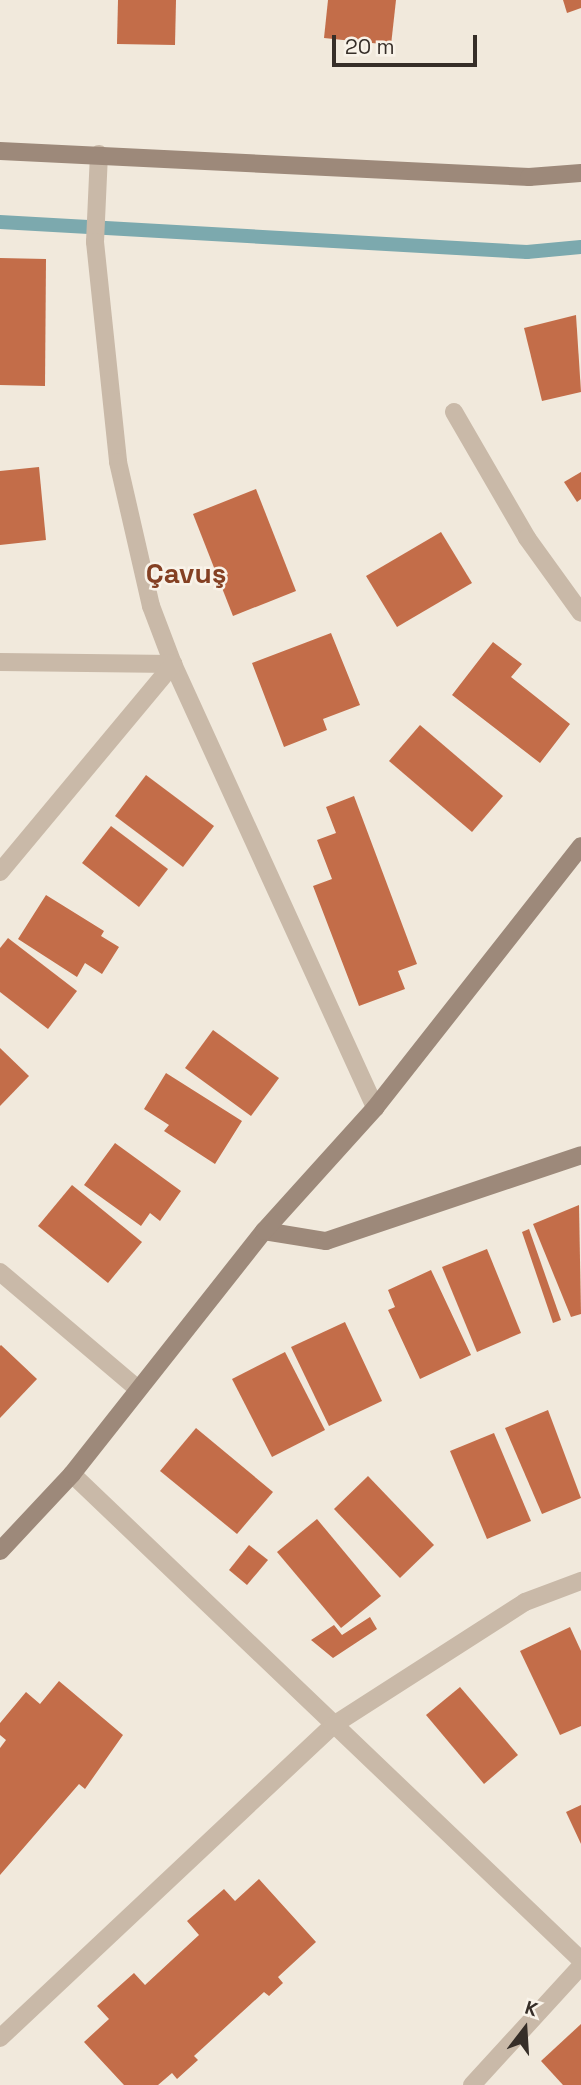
<!DOCTYPE html>
<meta charset="utf-8">
<style>
body{margin:0}
#map{position:relative;width:581px;height:2085px;overflow:hidden;background:#f1e9dc;font-family:"Space Grotesk",sans-serif}
div>[style]{position:absolute}
[style*='--x']{left:calc(var(--x)*1px);top:calc(var(--y)*1px);width:calc(var(--w)*1px);rotate:calc(var(--a)*1deg)}
.stream>*{height:14px;margin:-7px;padding:0 7px;transform-origin:7px;border-radius:7px;background:#7ca9ae}
.building>*{inset:0;background:#c36d49}
.lane>*{height:18px;margin:-9px;padding:0 9px;transform-origin:9px;border-radius:9px;background:#c9b9a8}
.street>*{height:18px;margin:-9px;padding:0 9px;transform-origin:9px;border-radius:9px;background:#c9b9a8}
.secondary>*{height:18px;margin:-9px;padding:0 9px;transform-origin:9px;border-radius:9px;background:#9d897a}
span{translate:-50% -50%;white-space:nowrap;text-align:center;line-height:1.15;-webkit-text-stroke:5px #f9f3e9;paint-order:stroke}
.district-label{font-size:28px;color:#844023;font-weight:700}
.north{position:absolute;left:490px;top:1994px;width:70px;height:70px;-webkit-text-stroke:5px #f9f3e9;paint-order:stroke;rotate:17deg;font-size:19px;font-weight:700;line-height:28px;text-align:center;color:#362e28}
.north::after{content:'';display:block;margin:auto;width:24px;height:32px;background:#362e28;clip-path:polygon(50% 0,100% 100%,50% 72%,0 100%)}
.scale{position:absolute;left:332px;top:35px;width:145px;height:32px;box-sizing:border-box;border:4px solid #362e28;border-top:0;padding-left:9px;font-size:21px;line-height:24px;white-space:nowrap;color:#362e28;-webkit-text-stroke:5px #f9f3e9;paint-order:stroke}
</style>
<div id="map">
<div class="stream">
<div style="--x:0;--y:222;--w:528;--a:3.26"></div>
<div style="--x:527;--y:252;--w:54;--a:-5.3"></div>
</div>
<div class="building">
<div style="clip-path:polygon(118px 0,176px 0,175px 45px,117px 44px)"></div>
<div style="clip-path:polygon(328px 0,396px 0,391px 45px,324px 38px)"></div>
<div style="clip-path:polygon(563px 0,581px 0,581px 8px,567px 13px)"></div>
<div style="clip-path:polygon(0 258px,46px 259px,45px 386px,0 385px)"></div>
<div style="clip-path:polygon(576px 315px,581px 392px,542px 401px,524px 328px)"></div>
<div style="clip-path:polygon(39px 467px,46px 540px,0 545px,0 471px)"></div>
<div style="clip-path:polygon(581px 472px,581px 499px,577px 502px,564px 482px)"></div>
<div style="clip-path:polygon(256px 489px,296px 591px,233px 616px,193px 514px)"></div>
<div style="clip-path:polygon(441px 532px,472px 583px,397px 627px,366px 576px)"></div>
<div style="clip-path:polygon(331px 633px,360px 705px,323px 719px,327px 730px,284px 747px,252px 663px)"></div>
<div style="clip-path:polygon(493px 642px,522px 664px,511px 677px,570px 724px,540px 763px,452px 695px)"></div>
<div style="clip-path:polygon(420px 725px,503px 796px,472px 832px,389px 761px)"></div>
<div style="clip-path:polygon(146px 775px,214px 826px,183px 867px,115px 816px)"></div>
<div style="clip-path:polygon(354px 796px,417px 964px,398px 971px,405px 989px,359px 1006px,313px 886px,332px 879px,317px 840px,336px 833px,326px 807px)"></div>
<div style="clip-path:polygon(111px 826px,168px 869px,139px 907px,82px 863px)"></div>
<div style="clip-path:polygon(46px 895px,104px 931px,101px 936px,119px 947px,102px 974px,85px 963px,77px 977px,18px 939px)"></div>
<div style="clip-path:polygon(8px 938px,77px 991px,48px 1029px,0 992px,0 948px)"></div>
<div style="clip-path:polygon(213px 1030px,279px 1078px,251px 1116px,185px 1068px)"></div>
<div style="clip-path:polygon(0 1048px,29px 1076px,0 1106px)"></div>
<div style="clip-path:polygon(166px 1073px,242px 1121px,215px 1164px,164px 1131px,169px 1125px,144px 1109px)"></div>
<div style="clip-path:polygon(115px 1143px,181px 1191px,160px 1221px,150px 1213px,141px 1226px,84px 1185px)"></div>
<div style="clip-path:polygon(72px 1185px,142px 1242px,108px 1283px,38px 1226px)"></div>
<div style="clip-path:polygon(579px 1205px,581px 1314px,571px 1317px,533px 1224px)"></div>
<div style="clip-path:polygon(529px 1229px,561px 1320px,553px 1323px,522px 1232px)"></div>
<div style="clip-path:polygon(487px 1249px,521px 1333px,477px 1352px,442px 1267px)"></div>
<div style="clip-path:polygon(431px 1270px,471px 1355px,420px 1379px,388px 1310px,395px 1307px,388px 1290px)"></div>
<div style="clip-path:polygon(345px 1322px,382px 1401px,329px 1426px,291px 1347px)"></div>
<div style="clip-path:polygon(1px 1345px,37px 1379px,0 1418px,0 1346px)"></div>
<div style="clip-path:polygon(285px 1352px,325px 1430px,272px 1457px,232px 1379px)"></div>
<div style="clip-path:polygon(548px 1410px,581px 1498px,542px 1514px,505px 1428px)"></div>
<div style="clip-path:polygon(196px 1428px,273px 1492px,237px 1534px,160px 1471px)"></div>
<div style="clip-path:polygon(494px 1433px,531px 1521px,487px 1539px,450px 1451px)"></div>
<div style="clip-path:polygon(368px 1476px,434px 1545px,400px 1578px,334px 1509px)"></div>
<div style="clip-path:polygon(317px 1519px,381px 1596px,341px 1628px,277px 1552px)"></div>
<div style="clip-path:polygon(249px 1545px,268px 1560px,247px 1585px,229px 1570px)"></div>
<div style="clip-path:polygon(370px 1617px,377px 1629px,333px 1658px,311px 1640px,334px 1625px,342px 1635px)"></div>
<div style="clip-path:polygon(570px 1627px,581px 1651px,581px 1726px,560px 1735px,520px 1651px)"></div>
<div style="clip-path:polygon(59px 1681px,123px 1735px,85px 1789px,79px 1784px,0 1875px,0 1748px,6px 1740px,0 1735px,0 1723px,26px 1692px,40px 1704px)"></div>
<div style="clip-path:polygon(460px 1687px,518px 1755px,484px 1784px,426px 1715px)"></div>
<div style="clip-path:polygon(581px 1805px,581px 1844px,566px 1812px)"></div>
<div style="clip-path:polygon(259px 1879px,316px 1942px,278px 1977px,283px 1983px,269px 1996px,264px 1992px,194px 2056px,198px 2060px,177px 2079px,172px 2073px,158px 2085px,124px 2085px,84px 2042px,109px 2019px,97px 2006px,134px 1973px,145px 1985px,199px 1935px,187px 1921px,224px 1889px,235px 1901px)"></div>
<div style="clip-path:polygon(581px 2024px,581px 2085px,563px 2085px,541px 2061px)"></div>
</div>
<div class="lane">
<div style="--x:454;--y:412;--w:146;--a:59.9"></div>
<div style="--x:527;--y:538;--w:92;--a:54.2"></div>
</div>
<div class="street">
<div style="--x:99;--y:154;--w:88;--a:92.6"></div>
<div style="--x:95;--y:242;--w:221;--a:84"></div>
<div style="--x:118;--y:462;--w:148;--a:77.1"></div>
<div style="--x:151;--y:606;--w:62;--a:69.2"></div>
<div style="--x:173;--y:664;--w:488;--a:65.5"></div>
<div style="--x:0;--y:662;--w:173;--a:0.7"></div>
<div style="--x:0;--y:872;--w:271;--a:-50.2"></div>
<div style="--x:0;--y:1272;--w:181;--a:40.3"></div>
<div style="--x:72;--y:1474;--w:704;--a:43.68"></div>
<div style="--x:0;--y:2038;--w:456;--a:-43.2"></div>
<div style="--x:332;--y:1726;--w:229;--a:-32.7"></div>
<div style="--x:525;--y:1602;--w:60;--a:-20.6"></div>
<div style="--x:472;--y:2085;--w:161;--a:-47.5"></div>
</div>
<div class="secondary">
<div style="--x:0;--y:151;--w:530;--a:2.81"></div>
<div style="--x:529;--y:177;--w:52;--a:-4.4"></div>
<div style="--x:264;--y:1231;--w:63;--a:9.2"></div>
<div style="--x:326;--y:1241;--w:269;--a:-18.6"></div>
<div style="--x:0;--y:1551;--w:105;--a:-46.9"></div>
<div style="--x:72;--y:1474;--w:310;--a:-51.7"></div>
<div style="--x:264;--y:1231;--w:166;--a:-47.9"></div>
<div style="--x:375;--y:1108;--w:333;--a:-51.8"></div>
</div>
<div class="district-label">
<span style="left:186px;top:573px">Çavuş</span>
</div>
<div class="north">K</div>
<div class="scale">20 m</div>
</div>
